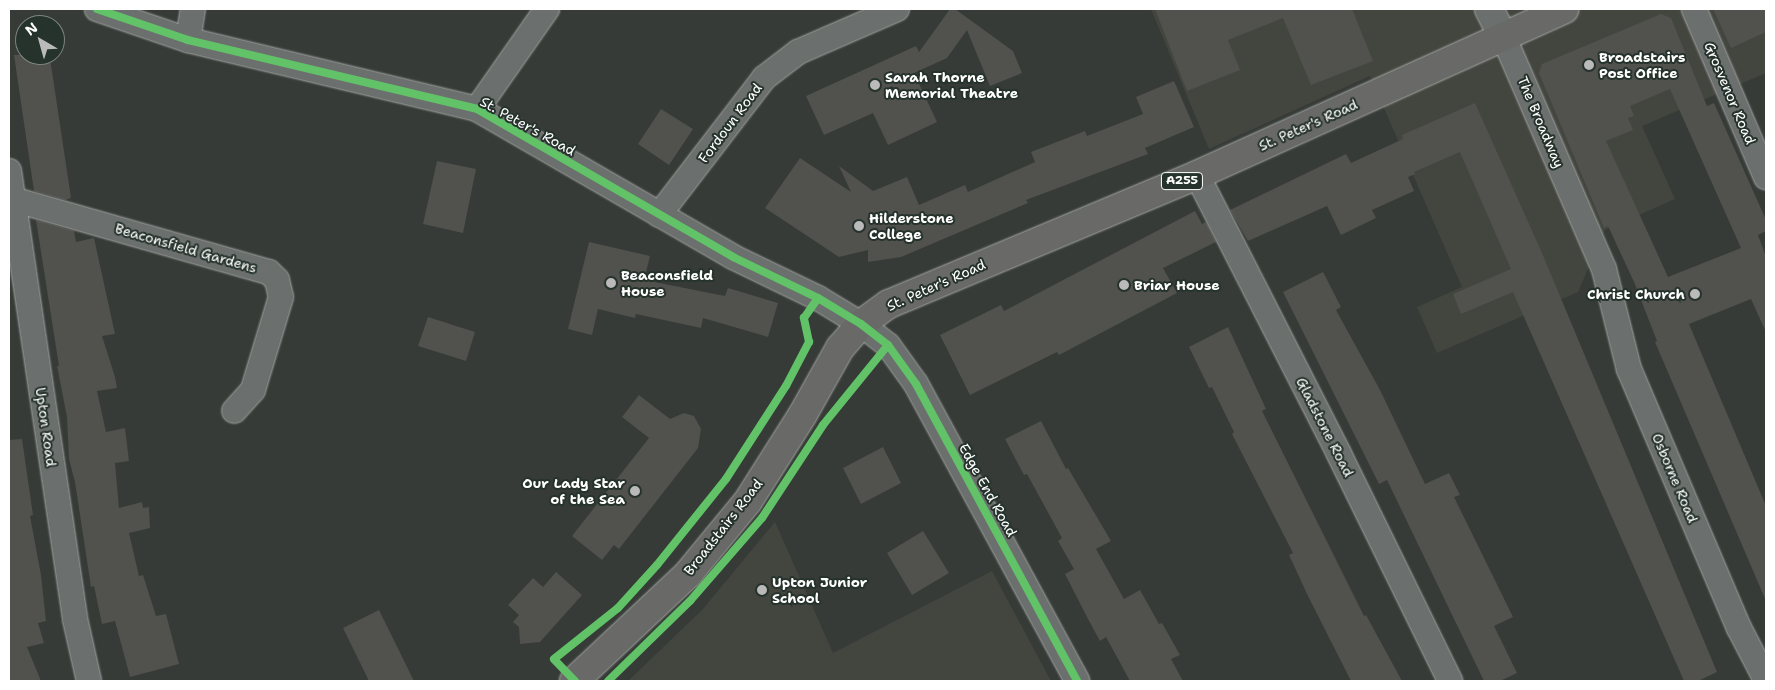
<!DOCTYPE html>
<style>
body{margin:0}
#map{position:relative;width:1775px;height:690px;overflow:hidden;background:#363b37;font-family:"Shantell Sans",sans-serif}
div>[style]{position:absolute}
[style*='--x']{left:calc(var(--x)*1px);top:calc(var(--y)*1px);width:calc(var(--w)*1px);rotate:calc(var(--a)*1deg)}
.built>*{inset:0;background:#43463f}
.building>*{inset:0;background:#51514d}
.roads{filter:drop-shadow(0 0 1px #a5a7a5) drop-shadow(0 0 1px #a5a7a5)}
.street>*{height:24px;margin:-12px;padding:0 12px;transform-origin:12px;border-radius:12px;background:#6b6f6d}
.secondary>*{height:28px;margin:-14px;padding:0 14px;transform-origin:14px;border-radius:14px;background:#6b6f6d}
.primary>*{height:28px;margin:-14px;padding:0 14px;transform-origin:14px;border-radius:14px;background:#696a67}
.cycleway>*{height:8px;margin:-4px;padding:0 4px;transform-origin:4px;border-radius:4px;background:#61c268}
.dots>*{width:14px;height:14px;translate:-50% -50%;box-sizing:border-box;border:2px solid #26332d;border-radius:50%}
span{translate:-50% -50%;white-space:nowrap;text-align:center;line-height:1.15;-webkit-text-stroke:4px #26332d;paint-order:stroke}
.shield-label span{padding:1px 4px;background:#26332d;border:1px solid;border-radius:4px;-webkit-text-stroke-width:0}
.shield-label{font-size:12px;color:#fff;font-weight:700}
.poi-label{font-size:14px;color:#fff;font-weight:700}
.left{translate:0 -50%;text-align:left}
.right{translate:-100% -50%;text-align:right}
.street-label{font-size:14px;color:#fff}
.frame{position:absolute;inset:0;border:10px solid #fff;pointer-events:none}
.north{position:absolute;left:15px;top:15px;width:50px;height:50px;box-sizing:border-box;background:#26332d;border:1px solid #7d8581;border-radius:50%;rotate:322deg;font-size:14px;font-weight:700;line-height:20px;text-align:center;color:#fff}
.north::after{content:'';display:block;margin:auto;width:18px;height:22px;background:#b9bab9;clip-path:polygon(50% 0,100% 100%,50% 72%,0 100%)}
</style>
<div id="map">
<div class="built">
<div style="clip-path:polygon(1151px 9px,1766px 9px,1766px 73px,1642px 126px,1675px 199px,1605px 230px,1578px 292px,1437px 353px,1417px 307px,1462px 287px,1370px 76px,1209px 149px)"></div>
<div style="clip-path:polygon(775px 522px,833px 653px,992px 571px,1051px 681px,628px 681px,703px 609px)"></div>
</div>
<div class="building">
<div style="clip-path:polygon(950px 9px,955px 9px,1013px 51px,1022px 73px,990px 86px,967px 30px,947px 58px,914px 73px,937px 122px,888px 145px,873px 113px,824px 135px,806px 96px,916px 46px,919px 52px)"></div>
<div style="clip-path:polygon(1155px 9px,1352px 9px,1373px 61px,1311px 85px,1283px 18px,1228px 40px,1240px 70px,1187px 91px)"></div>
<div style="clip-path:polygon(1713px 9px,1766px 9px,1766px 32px,1731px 48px)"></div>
<div style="clip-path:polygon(evenodd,1661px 14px,1671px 18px,1707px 106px,1714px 103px,1766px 220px,1766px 231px,1758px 235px,1766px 257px,1766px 332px,1751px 299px,1689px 324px,1766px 506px,1766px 601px,1655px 342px,1657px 341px,1634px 282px,1608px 226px,1604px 228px,1539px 73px,1542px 64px,1661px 14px,1670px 89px,1741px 248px,1668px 277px,1606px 141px,1633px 130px,1628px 118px,1634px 116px,1630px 106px,1670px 89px)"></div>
<div style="clip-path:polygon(14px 55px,42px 55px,42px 60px,50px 58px,71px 198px,65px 200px,34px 191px)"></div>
<div style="clip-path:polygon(1174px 81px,1194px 127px,1145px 148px,1148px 154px,1026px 200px,1028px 203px,901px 257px,868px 262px,868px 250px,839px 257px,765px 208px,800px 158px,851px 192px,839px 166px,873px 191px,907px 177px,919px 205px,965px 185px,968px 192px,1035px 162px,1031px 152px,1085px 131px,1087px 136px,1143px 114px,1136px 97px)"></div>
<div style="clip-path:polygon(1475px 103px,1542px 253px,1717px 672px,1698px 681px,1684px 681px,1513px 292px,1461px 314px,1453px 294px,1511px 269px,1460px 152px,1414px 172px,1415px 174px,1408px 177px,1414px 191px,1372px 210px,1376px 218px,1341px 235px,1327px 206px,1248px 241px,1230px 210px,1346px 154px,1351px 163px,1403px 139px,1402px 135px)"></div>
<div style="clip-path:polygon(661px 109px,693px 129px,669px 165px,638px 144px)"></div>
<div style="clip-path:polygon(437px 161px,476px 169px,463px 233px,423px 224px)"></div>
<div style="clip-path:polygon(1195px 211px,1202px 224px,1206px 222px,1216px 242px,1163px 268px,1177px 293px,1059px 355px,1057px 352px,970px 395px,940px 335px,1001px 305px,1004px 311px)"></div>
<div style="clip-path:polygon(36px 220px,74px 231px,76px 242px,94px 238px,115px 334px,102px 336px,115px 377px,117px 388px,97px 391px,106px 432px,125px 428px,129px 461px,115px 463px,119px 508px,142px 502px,143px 508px,149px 507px,150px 528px,129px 533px,139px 576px,143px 575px,156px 616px,166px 614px,179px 664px,130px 677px,115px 621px,102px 624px,94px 586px,91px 587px,75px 482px,69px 459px,67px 417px,57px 366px,59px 366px)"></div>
<div style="clip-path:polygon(589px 242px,650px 256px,644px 280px,725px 296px,728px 288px,778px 303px,768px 337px,703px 318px,701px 328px,636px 314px,635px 318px,598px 309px,592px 335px,568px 329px)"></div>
<div style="clip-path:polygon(1323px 272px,1341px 307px,1336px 310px,1380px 390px,1425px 484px,1449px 473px,1460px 495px,1454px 497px,1513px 617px,1494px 626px,1517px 673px,1500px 681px,1484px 681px,1387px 480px,1379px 484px,1283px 292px)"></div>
<div style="clip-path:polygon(428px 317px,475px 332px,466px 361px,418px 346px)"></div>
<div style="clip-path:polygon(1228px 327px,1266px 409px,1262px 411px,1364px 616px,1366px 615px,1402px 681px,1351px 681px,1308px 596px,1289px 555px,1293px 553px,1232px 434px,1234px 432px,1212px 387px,1209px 388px,1189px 347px)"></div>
<div style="clip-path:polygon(639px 395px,670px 419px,684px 413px,694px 416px,701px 429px,698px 448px,619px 549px,614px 545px,602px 560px,572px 536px,649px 438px,622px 417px)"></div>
<div style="clip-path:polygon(1041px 421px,1066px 469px,1068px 468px,1111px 541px,1096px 549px,1124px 599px,1140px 590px,1159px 624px,1162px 623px,1180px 655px,1171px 659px,1183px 681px,1130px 681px,1106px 637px,1100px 641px,1088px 619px,1065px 574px,1074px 569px,1058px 541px,1062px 538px,1027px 474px,1024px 475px,1005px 439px)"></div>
<div style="clip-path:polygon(22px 439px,33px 515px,30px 516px,41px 575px,46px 621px,38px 623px,44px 643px,27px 647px,41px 681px,9px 681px,9px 440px)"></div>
<div style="clip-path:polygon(883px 447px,901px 483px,861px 504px,843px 468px)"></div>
<div style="clip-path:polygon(923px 531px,949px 573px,912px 595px,887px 553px)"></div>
<div style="clip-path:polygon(556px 572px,582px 595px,540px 642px,520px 644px,519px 627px,513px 622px,519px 615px,508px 605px,533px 578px,543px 587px)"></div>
<div style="clip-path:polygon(379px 610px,414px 681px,369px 681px,343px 628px)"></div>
</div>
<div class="roads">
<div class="street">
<div style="--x:97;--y:9;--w:96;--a:18.8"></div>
<div style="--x:188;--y:40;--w:297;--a:13.4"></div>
<div style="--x:477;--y:109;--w:296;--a:30"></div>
<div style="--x:733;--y:257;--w:94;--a:25.8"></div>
<div style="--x:818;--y:298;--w:50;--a:31.2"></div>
<div style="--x:861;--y:324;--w:34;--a:38"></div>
<div style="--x:888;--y:345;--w:48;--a:54.3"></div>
<div style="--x:916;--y:384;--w:338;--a:61.5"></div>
<div style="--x:1694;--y:9;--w:183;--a:66.8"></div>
<div style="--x:1504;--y:38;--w:252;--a:66.6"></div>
<div style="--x:1604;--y:269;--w:103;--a:76"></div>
<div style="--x:1629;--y:369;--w:281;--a:67"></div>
<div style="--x:1739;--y:628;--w:59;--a:62.6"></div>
<div style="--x:188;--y:40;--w:31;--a:-81"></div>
<div style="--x:477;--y:109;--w:122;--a:-55"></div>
<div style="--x:9;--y:171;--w:453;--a:81.6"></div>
<div style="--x:75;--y:619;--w:64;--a:77.3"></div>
<div style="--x:1197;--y:175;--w:313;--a:63"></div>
<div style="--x:1339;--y:454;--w:253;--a:63.9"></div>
<div style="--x:12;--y:199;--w:267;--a:15.9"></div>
<div style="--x:269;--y:272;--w:11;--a:45"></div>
<div style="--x:277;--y:280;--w:17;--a:77"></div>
<div style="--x:281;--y:297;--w:97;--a:106.8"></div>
<div style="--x:253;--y:390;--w:28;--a:132"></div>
<div style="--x:659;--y:215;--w:173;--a:-52.5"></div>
<div style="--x:764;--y:78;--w:43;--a:-37.4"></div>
<div style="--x:798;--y:52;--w:108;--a:-23.5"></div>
</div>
<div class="secondary">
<div style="--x:1489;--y:9;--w:33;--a:63"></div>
</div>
<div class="primary">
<div style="--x:574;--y:681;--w:156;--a:-43.2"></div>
<div style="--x:688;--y:574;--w:94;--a:-50.6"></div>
<div style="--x:748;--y:501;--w:103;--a:-57.7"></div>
<div style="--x:803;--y:414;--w:76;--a:-60.7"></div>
<div style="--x:840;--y:348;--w:32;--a:-49"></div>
<div style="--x:861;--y:324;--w:34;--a:-36"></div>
<div style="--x:889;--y:304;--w:334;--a:-22.7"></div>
<div style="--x:1197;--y:175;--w:403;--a:-24.3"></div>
</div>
</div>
<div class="cycleway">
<div style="--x:97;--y:9;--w:96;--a:18.8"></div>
<div style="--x:188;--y:40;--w:297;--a:13.4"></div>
<div style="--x:477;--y:109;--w:296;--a:30"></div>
<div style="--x:733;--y:257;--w:94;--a:25.8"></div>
<div style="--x:818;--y:298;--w:50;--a:31.2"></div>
<div style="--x:861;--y:324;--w:34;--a:38"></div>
<div style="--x:888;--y:345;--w:48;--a:54.3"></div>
<div style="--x:916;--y:384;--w:338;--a:61.5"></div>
<div style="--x:575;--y:681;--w:30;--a:-134"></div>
<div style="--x:554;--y:659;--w:82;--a:-38.6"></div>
<div style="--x:618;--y:608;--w:58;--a:-47.8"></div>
<div style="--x:657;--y:565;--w:110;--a:-51.3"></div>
<div style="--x:726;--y:479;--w:111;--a:-57.2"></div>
<div style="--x:786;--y:386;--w:50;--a:-62.4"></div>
<div style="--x:809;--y:342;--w:25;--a:-102"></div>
<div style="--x:804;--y:318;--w:24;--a:-55"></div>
<div style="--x:608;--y:681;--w:115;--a:-44.3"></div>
<div style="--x:690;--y:601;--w:110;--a:-49.1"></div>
<div style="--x:762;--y:518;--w:111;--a:-56.7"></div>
<div style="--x:823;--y:425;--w:103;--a:-50.9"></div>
</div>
<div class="dots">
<div style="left:1589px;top:65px;background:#b9bab9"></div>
<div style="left:875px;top:85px;background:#b9bab9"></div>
<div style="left:859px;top:226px;background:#b9bab9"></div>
<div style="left:611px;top:283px;background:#b9bab9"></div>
<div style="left:1124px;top:285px;background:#b9bab9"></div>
<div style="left:1695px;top:294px;background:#b9bab9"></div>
<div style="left:635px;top:491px;background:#b9bab9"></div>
<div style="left:762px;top:590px;background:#b9bab9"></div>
</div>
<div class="shield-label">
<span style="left:1182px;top:181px">A255</span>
</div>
<div class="poi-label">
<span class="left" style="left:1599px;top:65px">Broadstairs<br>Post Office</span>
<span class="left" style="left:885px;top:85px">Sarah Thorne<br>Memorial Theatre</span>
<span class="left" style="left:869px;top:226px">Hilderstone<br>College</span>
<span class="left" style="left:621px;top:283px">Beaconsfield<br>House</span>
<span class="left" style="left:1134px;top:285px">Briar House</span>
<span class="right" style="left:1685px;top:294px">Christ Church</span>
<span class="right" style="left:625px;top:491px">Our Lady Star<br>of the Sea</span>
<span class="left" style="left:772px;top:590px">Upton Junior<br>School</span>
</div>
<div class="street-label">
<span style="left:1730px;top:93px;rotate:67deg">Grosvenor Road</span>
<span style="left:1541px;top:122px;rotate:67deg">The Broadway</span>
<span style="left:730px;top:123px;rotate:-53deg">Fordoun Road</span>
<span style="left:1308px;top:125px;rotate:-24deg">St. Peter's Road</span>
<span style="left:528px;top:126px;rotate:29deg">St. Peter's Road</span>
<span style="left:186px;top:248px;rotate:16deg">Beaconsfield Gardens</span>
<span style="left:936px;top:285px;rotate:-24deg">St. Peter's Road</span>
<span style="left:46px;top:427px;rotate:82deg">Upton Road</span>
<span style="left:1325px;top:427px;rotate:63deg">Gladstone Road</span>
<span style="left:1675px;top:478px;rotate:67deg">Osborne Road</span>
<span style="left:988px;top:490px;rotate:61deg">Edge End Road</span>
<span style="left:723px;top:527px;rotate:-52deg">Broadstairs Road</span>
</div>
<div class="frame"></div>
<div class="north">N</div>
</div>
